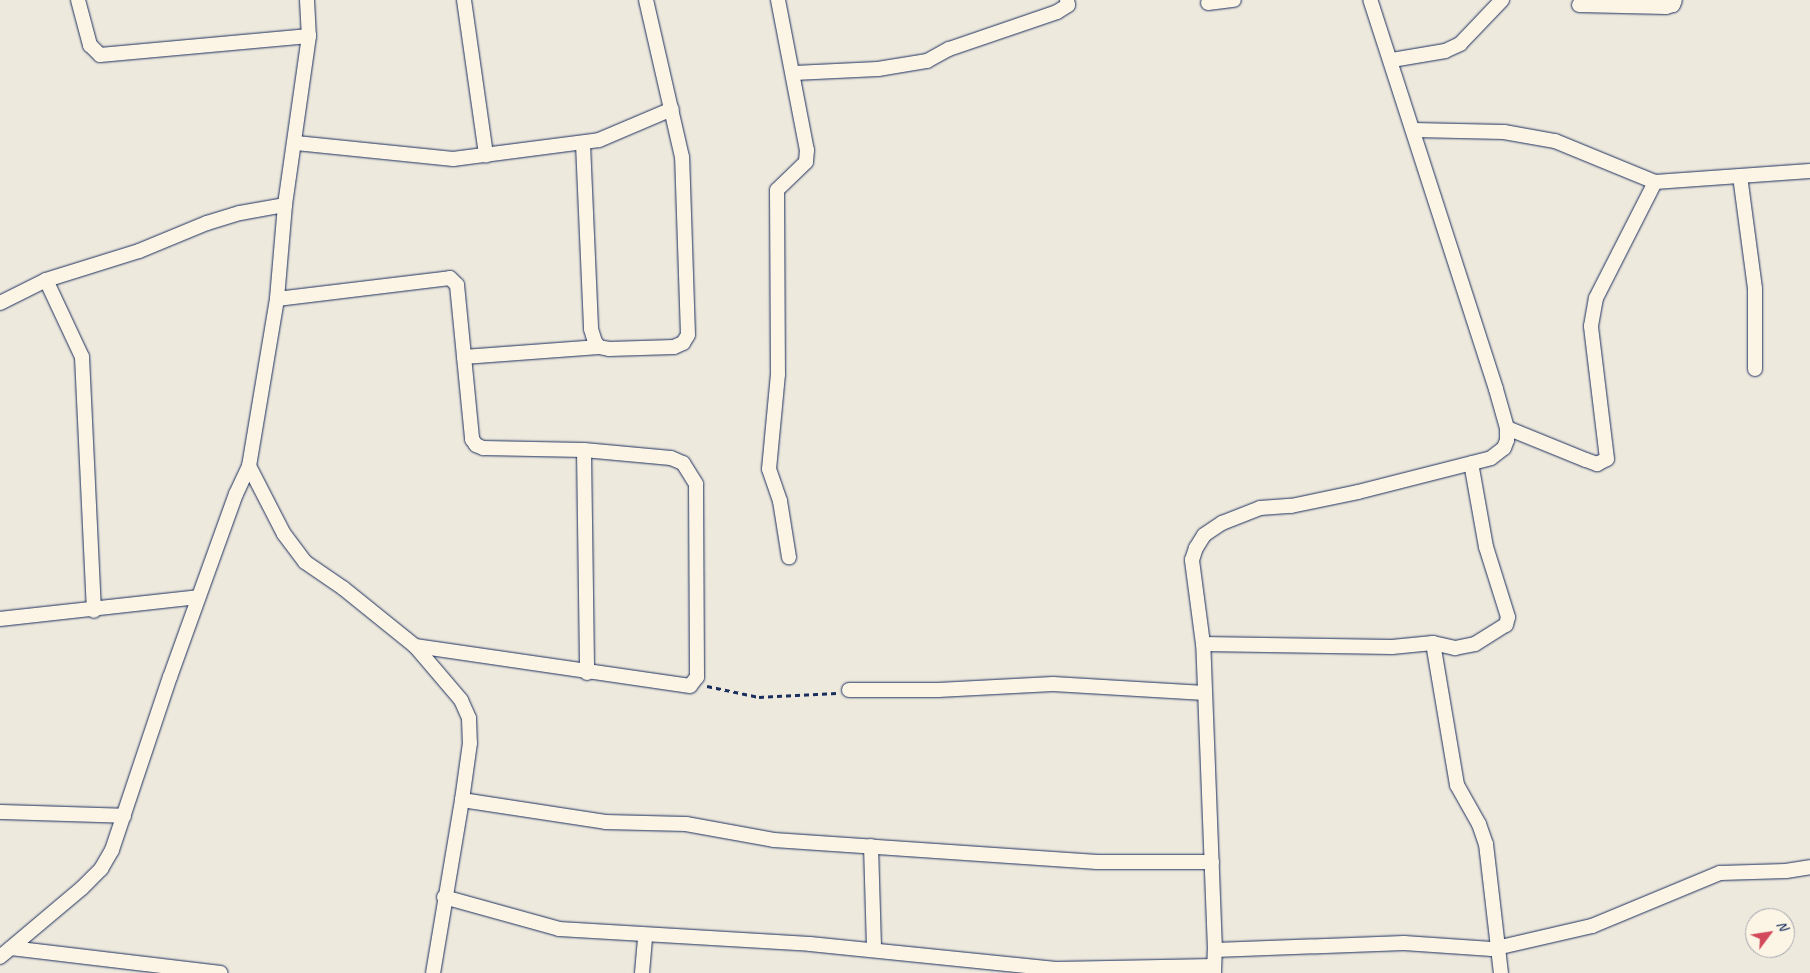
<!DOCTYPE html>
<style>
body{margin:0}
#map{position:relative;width:1810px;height:973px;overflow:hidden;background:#eee9dd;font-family:Caveat,sans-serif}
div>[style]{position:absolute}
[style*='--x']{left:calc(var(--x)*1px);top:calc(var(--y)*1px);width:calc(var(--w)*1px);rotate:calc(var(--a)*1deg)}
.path>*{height:3px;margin-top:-1.5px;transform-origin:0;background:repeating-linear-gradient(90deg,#1b2f5e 0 5px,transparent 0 9px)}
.roads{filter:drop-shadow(0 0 1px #1b2f5e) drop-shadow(0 0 1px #1b2f5e)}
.street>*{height:14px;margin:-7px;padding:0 7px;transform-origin:7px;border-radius:7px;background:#fcf5e5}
span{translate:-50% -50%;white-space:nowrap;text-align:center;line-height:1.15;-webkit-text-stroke:4px #fcf5e5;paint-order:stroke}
.north{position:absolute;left:1745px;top:908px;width:50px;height:50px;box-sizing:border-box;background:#fcf5e5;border:1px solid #a2a6af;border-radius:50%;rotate:59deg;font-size:14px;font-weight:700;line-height:20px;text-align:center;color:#1b2f5e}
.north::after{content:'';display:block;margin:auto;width:18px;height:22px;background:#d1495b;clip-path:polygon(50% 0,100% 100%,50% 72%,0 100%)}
</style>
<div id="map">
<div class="path">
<div style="--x:707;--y:686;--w:53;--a:11.9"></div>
<div style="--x:759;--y:697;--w:78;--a:-2.9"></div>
</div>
<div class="roads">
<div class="street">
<div style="--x:78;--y:0;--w:47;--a:75.1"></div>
<div style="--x:90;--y:45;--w:14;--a:45"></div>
<div style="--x:100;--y:55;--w:210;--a:-5.2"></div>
<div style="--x:307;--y:0;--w:36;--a:87"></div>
<div style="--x:309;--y:36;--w:171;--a:98.1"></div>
<div style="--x:285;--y:205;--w:94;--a:94.9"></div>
<div style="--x:277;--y:299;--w:169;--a:99.5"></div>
<div style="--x:249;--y:466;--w:76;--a:62.8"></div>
<div style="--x:284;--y:534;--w:35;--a:53"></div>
<div style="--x:305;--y:562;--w:46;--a:34.4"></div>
<div style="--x:343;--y:588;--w:92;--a:38.9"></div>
<div style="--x:415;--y:646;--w:71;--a:49.6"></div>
<div style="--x:461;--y:700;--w:20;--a:66"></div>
<div style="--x:469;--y:718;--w:25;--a:88"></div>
<div style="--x:470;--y:743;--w:58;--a:98"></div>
<div style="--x:462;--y:800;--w:175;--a:99.5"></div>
<div style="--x:464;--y:0;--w:157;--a:81.9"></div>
<div style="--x:778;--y:0;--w:153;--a:79.1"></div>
<div style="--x:807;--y:150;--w:12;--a:95"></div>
<div style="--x:806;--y:162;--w:40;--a:136"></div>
<div style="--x:777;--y:190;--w:184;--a:89.7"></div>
<div style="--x:778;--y:374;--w:95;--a:95.4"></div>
<div style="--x:769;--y:469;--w:34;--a:71"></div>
<div style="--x:780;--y:501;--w:57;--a:80.9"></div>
<div style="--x:1208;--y:3;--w:26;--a:-7"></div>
<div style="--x:1579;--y:5;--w:87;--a:1.3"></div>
<div style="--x:1666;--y:7;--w:7;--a:-16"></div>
<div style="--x:1673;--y:5;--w:5;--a:-68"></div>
<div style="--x:1392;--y:60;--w:54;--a:-9.6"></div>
<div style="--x:1445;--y:51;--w:17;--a:-25"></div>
<div style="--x:1460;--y:44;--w:61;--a:-46.3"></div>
<div style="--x:794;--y:73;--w:84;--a:-2.7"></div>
<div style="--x:878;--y:69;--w:50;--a:-9.3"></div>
<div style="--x:927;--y:61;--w:25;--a:-29"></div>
<div style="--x:949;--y:49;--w:114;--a:-18.9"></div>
<div style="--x:1057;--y:12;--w:13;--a:-32"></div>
<div style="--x:1068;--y:5;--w:5;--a:-101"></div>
<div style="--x:1414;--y:130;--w:90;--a:1.3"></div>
<div style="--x:1504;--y:132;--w:52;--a:10"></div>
<div style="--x:1555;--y:141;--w:108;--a:22.3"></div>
<div style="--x:1655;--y:182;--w:155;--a:-4.1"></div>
<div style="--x:296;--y:143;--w:158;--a:5.8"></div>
<div style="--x:453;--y:159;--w:147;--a:-7.4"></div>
<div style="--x:599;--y:140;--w:79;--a:-23"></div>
<div style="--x:583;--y:144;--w:185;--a:87.5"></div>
<div style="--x:591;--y:329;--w:14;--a:73"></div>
<div style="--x:595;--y:342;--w:6;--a:51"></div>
<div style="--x:599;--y:347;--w:10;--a:11"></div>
<div style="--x:609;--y:349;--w:65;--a:-1.8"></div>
<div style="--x:674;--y:347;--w:10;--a:-24"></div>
<div style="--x:683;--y:343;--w:9;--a:-58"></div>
<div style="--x:688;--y:335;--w:178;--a:-91.9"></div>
<div style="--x:682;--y:157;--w:161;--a:-102.9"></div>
<div style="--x:1740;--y:176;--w:114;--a:82.4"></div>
<div style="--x:1755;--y:289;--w:80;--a:90"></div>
<div style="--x:46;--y:280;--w:85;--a:64.9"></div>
<div style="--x:82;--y:357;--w:254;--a:87.3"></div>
<div style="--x:277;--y:299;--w:174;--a:-6.9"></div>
<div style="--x:450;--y:278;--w:10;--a:45"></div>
<div style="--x:457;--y:285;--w:155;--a:84.4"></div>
<div style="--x:472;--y:439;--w:7;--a:56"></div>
<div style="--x:476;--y:445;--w:8;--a:23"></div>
<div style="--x:483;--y:448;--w:101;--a:1.1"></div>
<div style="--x:584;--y:450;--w:87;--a:5.3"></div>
<div style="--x:671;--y:458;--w:13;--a:23"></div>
<div style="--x:683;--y:463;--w:25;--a:58"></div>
<div style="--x:696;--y:484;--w:193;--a:89.7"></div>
<div style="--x:697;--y:677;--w:11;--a:128"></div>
<div style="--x:690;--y:686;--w:278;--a:-171.7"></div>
<div style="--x:0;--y:303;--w:51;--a:-26.6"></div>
<div style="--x:46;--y:280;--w:97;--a:-17.3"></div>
<div style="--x:139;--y:251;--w:74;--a:-22.4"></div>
<div style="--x:207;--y:223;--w:34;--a:-17"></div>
<div style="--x:240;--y:213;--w:46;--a:-10.1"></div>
<div style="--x:464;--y:357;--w:135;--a:-4.2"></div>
<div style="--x:1507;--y:428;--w:85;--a:22.1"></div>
<div style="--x:1586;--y:460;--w:12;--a:20"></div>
<div style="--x:1597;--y:464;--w:11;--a:-27"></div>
<div style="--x:1607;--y:459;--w:134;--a:-96.9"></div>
<div style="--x:1591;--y:326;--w:28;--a:-80"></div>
<div style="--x:1596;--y:298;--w:130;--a:-63"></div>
<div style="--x:584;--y:450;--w:223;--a:89.2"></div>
<div style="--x:0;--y:619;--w:199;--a:-6.3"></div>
<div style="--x:1433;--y:643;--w:23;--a:13"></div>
<div style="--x:1455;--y:648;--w:20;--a:-11"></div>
<div style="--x:1475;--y:644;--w:36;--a:-32"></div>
<div style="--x:1506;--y:625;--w:8;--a:-76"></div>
<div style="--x:1508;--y:617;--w:73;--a:-107.4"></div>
<div style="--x:1486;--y:547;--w:85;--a:-100.1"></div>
<div style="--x:1203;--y:644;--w:189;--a:0.9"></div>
<div style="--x:1392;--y:647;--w:41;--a:-5.6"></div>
<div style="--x:1433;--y:643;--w:144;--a:80.4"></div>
<div style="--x:1457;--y:785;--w:45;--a:60.6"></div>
<div style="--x:1479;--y:824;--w:21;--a:71"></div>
<div style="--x:1486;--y:844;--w:130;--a:83.4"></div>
<div style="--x:849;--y:690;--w:89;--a:0"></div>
<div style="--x:938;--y:690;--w:115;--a:-3"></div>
<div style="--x:1053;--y:684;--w:152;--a:3.4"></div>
<div style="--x:462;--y:800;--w:145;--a:8.7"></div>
<div style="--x:605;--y:822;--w:81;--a:1.4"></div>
<div style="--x:686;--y:824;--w:89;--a:10.3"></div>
<div style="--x:774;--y:840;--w:324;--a:3.9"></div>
<div style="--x:1097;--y:862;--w:115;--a:0"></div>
<div style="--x:0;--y:812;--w:124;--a:1.8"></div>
<div style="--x:871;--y:846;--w:104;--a:88.3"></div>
<div style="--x:444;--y:897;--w:119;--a:15.5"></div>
<div style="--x:559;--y:929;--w:251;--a:3.4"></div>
<div style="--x:810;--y:944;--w:247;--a:5.8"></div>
<div style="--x:1056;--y:969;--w:158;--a:-1.1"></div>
<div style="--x:11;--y:948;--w:211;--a:6.8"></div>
<div style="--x:1215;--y:950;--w:189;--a:-2.1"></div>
<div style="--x:1404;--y:943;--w:88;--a:3.9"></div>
<div style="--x:1492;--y:949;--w:103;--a:-13"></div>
<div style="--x:1592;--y:926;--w:139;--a:-22.5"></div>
<div style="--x:1720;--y:873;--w:66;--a:-1.7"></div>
<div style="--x:1786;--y:871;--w:24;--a:-9"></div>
<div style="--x:0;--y:957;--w:107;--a:-40.1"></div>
<div style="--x:82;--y:888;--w:27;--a:-45"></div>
<div style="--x:101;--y:869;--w:22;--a:-60"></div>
<div style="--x:112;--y:850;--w:182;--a:-71.5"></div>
<div style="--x:170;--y:677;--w:195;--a:-70.2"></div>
<div style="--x:236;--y:494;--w:31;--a:-65"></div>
<div style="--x:642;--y:973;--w:37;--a:-85"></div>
<div style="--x:1214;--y:973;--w:23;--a:-88"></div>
<div style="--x:1215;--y:950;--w:306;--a:-92.2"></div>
<div style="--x:1203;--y:644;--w:85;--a:-97.5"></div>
<div style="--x:1192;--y:560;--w:13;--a:-72"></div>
<div style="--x:1196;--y:548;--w:15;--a:-58"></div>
<div style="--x:1204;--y:535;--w:22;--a:-34"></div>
<div style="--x:1222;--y:523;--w:41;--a:-21.5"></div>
<div style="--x:1260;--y:508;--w:31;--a:-4"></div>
<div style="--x:1291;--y:506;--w:68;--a:-11.8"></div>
<div style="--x:1358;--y:492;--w:137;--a:-14.3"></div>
<div style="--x:1491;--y:458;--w:16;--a:-38"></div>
<div style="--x:1504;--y:448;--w:9;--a:-69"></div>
<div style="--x:1507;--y:440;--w:12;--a:-90"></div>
<div style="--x:1507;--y:428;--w:41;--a:-105.8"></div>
<div style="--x:1496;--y:389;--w:409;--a:-107.9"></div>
</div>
</div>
<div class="north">N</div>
</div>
